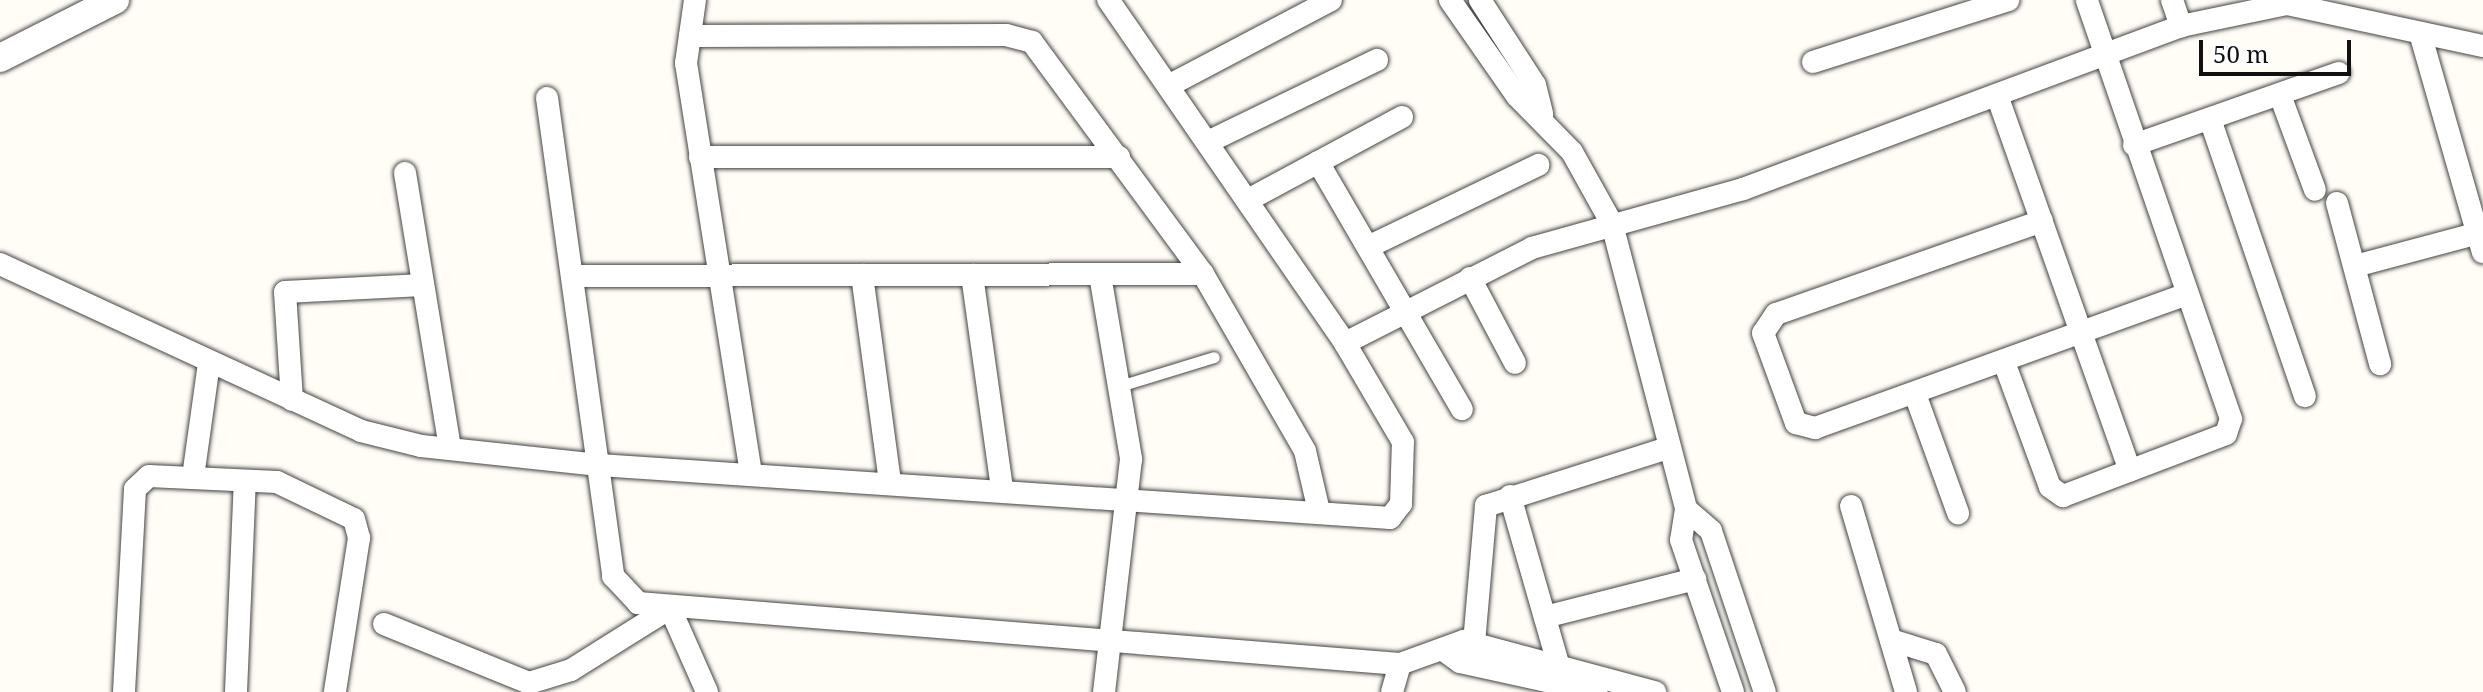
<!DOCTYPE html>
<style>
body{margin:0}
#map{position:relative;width:2483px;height:692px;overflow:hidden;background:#fffdf5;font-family:"Noto Serif",serif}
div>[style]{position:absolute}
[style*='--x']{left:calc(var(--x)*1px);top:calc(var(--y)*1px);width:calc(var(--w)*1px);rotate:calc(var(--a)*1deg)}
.roads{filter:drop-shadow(0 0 2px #444) drop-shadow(0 0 2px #444)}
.service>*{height:11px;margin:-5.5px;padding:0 5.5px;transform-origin:5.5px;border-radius:5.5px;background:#fff}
.minor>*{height:22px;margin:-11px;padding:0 11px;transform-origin:11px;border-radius:11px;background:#fff}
.tertiary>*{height:28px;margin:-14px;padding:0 14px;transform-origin:14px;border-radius:14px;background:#fff}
span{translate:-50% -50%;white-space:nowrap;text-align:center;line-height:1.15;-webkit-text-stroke:8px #fff;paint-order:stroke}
.scale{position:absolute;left:2199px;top:40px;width:152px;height:36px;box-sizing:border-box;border:4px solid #111;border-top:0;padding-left:10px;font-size:24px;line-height:28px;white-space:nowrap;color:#111;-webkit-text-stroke:6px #fff;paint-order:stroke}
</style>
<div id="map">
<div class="roads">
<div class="service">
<div style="--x:1120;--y:386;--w:98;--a:-17.1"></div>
</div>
<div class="minor">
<div style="--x:695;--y:0;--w:64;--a:98.1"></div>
<div style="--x:686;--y:63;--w:417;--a:81"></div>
<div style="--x:1450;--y:0;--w:117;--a:55.1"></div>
<div style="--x:1517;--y:96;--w:78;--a:45.5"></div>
<div style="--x:1572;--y:152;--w:82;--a:60.9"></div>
<div style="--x:1612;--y:224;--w:294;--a:75.4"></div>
<div style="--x:1686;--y:509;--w:31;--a:99"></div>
<div style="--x:1681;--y:540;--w:161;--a:71.1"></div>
<div style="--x:1480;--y:0;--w:101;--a:57.1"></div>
<div style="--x:1535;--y:85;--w:30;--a:76"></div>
<div style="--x:2172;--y:0;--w:28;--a:71"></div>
<div style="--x:2420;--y:33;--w:228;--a:74"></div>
<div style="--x:690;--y:36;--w:316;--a:-0.2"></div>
<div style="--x:1006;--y:35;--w:27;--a:15"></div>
<div style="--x:1032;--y:42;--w:288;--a:53.6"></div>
<div style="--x:1203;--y:274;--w:204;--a:60"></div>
<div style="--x:1305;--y:451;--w:62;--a:76.9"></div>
<div style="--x:1813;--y:62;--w:205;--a:-17.6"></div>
<div style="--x:1170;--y:85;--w:182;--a:-27.8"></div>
<div style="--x:2280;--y:95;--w:101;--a:69.8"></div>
<div style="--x:547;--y:98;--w:483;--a:82.1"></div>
<div style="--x:613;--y:576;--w:37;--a:47"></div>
<div style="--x:638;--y:603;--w:764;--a:4.58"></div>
<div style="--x:1400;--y:664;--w:68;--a:-19.8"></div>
<div style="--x:1464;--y:641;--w:198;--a:15"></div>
<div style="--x:1998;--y:98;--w:395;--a:70.5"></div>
<div style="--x:2210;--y:119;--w:293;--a:71.1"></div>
<div style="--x:1208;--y:142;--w:188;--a:-25.9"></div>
<div style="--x:2134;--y:145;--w:217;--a:-19.4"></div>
<div style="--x:700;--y:157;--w:419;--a:0"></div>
<div style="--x:1318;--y:162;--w:286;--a:59.8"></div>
<div style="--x:405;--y:173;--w:279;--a:80.7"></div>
<div style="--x:1248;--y:200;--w:175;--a:-28.3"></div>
<div style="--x:2337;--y:203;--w:167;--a:75"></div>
<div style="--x:2042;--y:221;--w:282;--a:160.7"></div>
<div style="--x:1776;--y:314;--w:23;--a:124"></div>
<div style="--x:1763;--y:333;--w:96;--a:69.9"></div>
<div style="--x:1796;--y:423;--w:20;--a:15"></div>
<div style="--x:1815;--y:428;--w:393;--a:-19.8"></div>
<div style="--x:1370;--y:246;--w:187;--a:-25.7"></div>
<div style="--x:0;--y:264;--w:398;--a:24.8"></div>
<div style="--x:361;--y:431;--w:62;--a:14"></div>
<div style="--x:421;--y:446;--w:179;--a:6.1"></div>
<div style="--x:599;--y:465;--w:793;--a:3.83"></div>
<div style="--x:1390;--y:518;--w:18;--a:-52"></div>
<div style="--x:1401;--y:504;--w:62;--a:-88.2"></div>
<div style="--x:1403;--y:442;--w:115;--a:-120.4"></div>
<div style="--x:1345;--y:343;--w:417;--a:-124.6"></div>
<div style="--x:2355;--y:266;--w:132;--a:-14.9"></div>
<div style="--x:862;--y:275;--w:210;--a:82.3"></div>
<div style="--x:972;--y:275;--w:216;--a:82"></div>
<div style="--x:1100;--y:275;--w:187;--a:80.4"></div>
<div style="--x:1131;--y:459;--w:235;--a:96.6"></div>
<div style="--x:574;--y:276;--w:629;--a:-0.18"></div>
<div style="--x:1470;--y:278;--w:96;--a:62.1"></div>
<div style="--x:1345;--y:343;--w:210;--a:-26.9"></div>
<div style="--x:1532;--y:248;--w:219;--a:-15.6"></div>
<div style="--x:1743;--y:189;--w:467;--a:-20.4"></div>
<div style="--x:2181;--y:26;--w:108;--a:-11.7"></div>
<div style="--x:2287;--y:4;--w:200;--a:12.1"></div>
<div style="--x:2004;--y:362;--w:133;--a:69.8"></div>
<div style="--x:2050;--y:487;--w:16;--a:35"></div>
<div style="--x:2063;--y:496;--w:174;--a:-20.8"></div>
<div style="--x:2226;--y:434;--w:16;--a:-72"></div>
<div style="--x:2231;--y:419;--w:443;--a:-109"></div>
<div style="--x:1915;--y:394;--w:127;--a:70.1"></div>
<div style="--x:292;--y:400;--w:108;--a:-93.7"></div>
<div style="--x:285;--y:292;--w:138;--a:-2.9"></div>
<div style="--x:193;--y:477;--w:115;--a:-82"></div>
<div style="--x:1510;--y:496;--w:174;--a:74"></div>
<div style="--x:1851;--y:506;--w:194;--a:73.5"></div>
<div style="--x:1686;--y:509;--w:33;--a:41"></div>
<div style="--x:1711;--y:531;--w:170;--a:71.5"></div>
<div style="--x:1545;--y:617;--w:155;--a:-14.2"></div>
<div style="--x:384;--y:624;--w:157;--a:22.1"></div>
<div style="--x:529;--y:683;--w:44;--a:-17.2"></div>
<div style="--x:571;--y:670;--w:117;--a:-32.1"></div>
<div style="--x:670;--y:608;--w:92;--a:66.2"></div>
<div style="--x:1891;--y:640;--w:47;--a:17.3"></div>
<div style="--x:1936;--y:654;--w:42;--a:63.4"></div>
<div style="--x:1474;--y:643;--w:138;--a:-85"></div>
<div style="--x:1486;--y:506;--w:188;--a:-17.7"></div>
<div style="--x:1442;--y:649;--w:22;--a:36"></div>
<div style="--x:1460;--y:662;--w:140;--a:12.4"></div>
<div style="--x:124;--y:692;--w:203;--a:-86.9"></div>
<div style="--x:135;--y:489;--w:19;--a:-43"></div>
<div style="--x:149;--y:476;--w:128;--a:2.7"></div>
<div style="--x:277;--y:482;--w:85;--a:25.7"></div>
<div style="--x:354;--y:519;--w:20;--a:75"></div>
<div style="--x:359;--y:538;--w:156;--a:98.9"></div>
<div style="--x:236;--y:692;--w:211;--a:-87.6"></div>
<div style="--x:1392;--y:692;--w:29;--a:-74"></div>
</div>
<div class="tertiary">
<div style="--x:0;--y:58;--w:129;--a:-26.8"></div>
</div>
</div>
<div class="scale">50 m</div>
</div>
